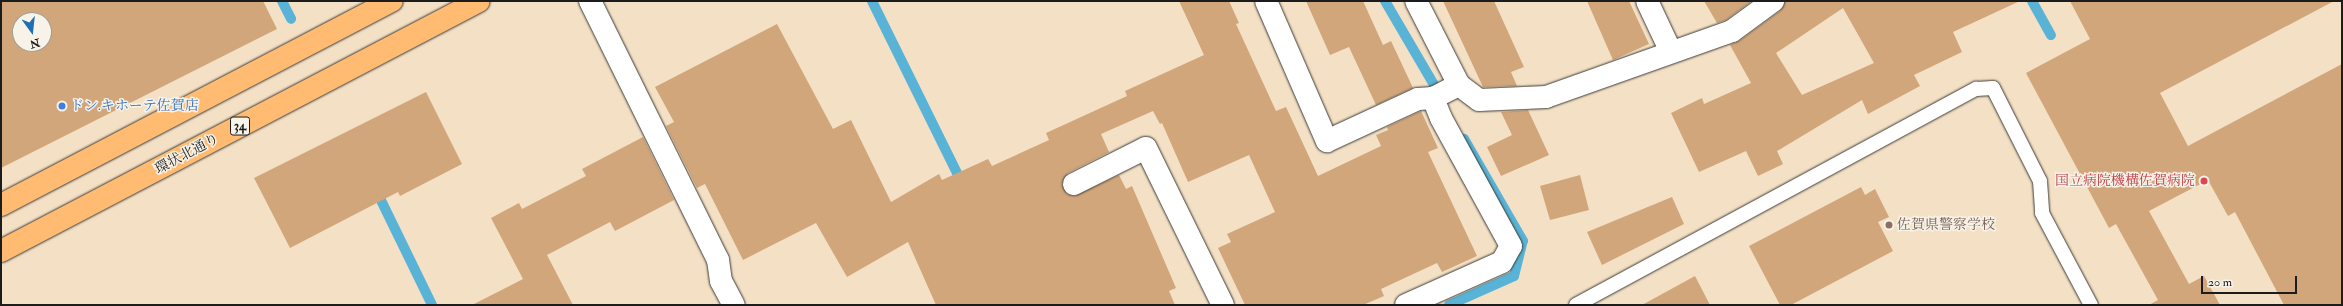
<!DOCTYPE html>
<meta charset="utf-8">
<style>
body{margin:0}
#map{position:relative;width:2343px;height:306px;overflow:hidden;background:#f3e0c5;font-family:"IM FELL Double Pica","Noto Serif JP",serif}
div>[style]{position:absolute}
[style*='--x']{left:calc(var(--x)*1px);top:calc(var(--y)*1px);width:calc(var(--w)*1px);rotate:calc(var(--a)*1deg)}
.stream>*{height:10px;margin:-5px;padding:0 5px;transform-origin:5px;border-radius:5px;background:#59b3d6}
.building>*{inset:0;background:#d1a67b}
.roads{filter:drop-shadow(0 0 1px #3c3935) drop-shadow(0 0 1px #3c3935)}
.service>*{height:14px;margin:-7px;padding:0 7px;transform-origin:7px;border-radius:7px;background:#fff}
.minor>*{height:22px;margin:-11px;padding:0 11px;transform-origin:11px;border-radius:11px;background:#fff}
.trunk>*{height:22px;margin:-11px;padding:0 11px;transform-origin:11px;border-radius:11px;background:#ffbb71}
.dots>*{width:11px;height:11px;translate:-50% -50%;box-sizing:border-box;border:2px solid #f7f3e8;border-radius:50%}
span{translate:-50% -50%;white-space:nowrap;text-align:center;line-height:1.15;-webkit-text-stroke:3px #f7f3e8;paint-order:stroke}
.shield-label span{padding:1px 3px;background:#f7f3e8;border:1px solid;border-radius:3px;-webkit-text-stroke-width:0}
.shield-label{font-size:13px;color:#1c1c1c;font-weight:700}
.shop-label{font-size:14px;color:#366cbe}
.left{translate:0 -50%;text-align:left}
.street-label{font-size:14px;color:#1c1c1c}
.health-label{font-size:14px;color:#be3a42}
.right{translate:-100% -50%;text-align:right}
.education-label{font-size:14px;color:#785e54}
.frame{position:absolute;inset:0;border:2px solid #1c1c1c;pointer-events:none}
.north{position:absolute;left:12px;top:12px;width:40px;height:40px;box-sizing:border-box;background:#f7f3e8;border:1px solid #9f9d96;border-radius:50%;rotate:165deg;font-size:11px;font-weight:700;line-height:16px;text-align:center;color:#1c1c1c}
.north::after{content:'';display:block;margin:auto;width:14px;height:18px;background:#1f6fb2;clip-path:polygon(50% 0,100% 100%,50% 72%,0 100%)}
.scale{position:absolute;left:2201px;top:276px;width:96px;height:18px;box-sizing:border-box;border:2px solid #1c1c1c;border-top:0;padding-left:5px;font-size:12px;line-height:14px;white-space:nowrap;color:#1c1c1c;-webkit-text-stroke:3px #f7f3e8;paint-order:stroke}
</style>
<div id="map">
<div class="stream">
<div style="--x:282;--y:1;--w:20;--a:63"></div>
<div style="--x:872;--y:1;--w:205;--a:63.7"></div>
<div style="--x:1385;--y:1;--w:111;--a:59.7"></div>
<div style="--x:2032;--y:1;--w:39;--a:61"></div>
<div style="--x:375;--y:188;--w:130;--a:64"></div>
<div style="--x:1449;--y:305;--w:71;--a:-24"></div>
<div style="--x:1514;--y:276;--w:36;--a:-76"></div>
<div style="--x:1523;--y:241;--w:118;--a:-120"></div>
</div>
<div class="building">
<div style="clip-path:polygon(evenodd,1px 1px,263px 1px,277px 29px,1px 168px,1px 1px,20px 20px,44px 20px,44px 44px,20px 44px,20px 20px)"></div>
<div style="clip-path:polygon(1179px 1px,1229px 1px,1239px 23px,1236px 24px,1276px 111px,1286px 107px,1318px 176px,1381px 146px,1376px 135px,1388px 130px,1387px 127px,1421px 111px,1438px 148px,1428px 152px,1477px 256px,1442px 272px,1437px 263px,1381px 289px,1384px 296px,1363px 305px,1245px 305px,1218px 248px,1231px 242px,1227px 234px,1275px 212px,1249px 155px,1188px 182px,1162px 123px,1160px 124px,1153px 111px,1101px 134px,1109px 152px,1068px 173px,1062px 184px,1067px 194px,1074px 196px,1119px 175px,1126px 189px,1132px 186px,1176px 288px,1169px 291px,1175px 305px,936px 305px,908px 242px,847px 277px,816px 223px,743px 260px,705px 184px,697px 188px,666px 126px,674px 122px,655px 87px,777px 24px,833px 129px,851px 120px,891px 202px,939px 174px,942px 180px,988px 159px,992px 166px,1049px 140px,1046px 133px,1127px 96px,1125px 91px,1204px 55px)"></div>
<div style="clip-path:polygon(1306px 1px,1363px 1px,1383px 45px,1391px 41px,1413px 88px,1376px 105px,1349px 47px,1330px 55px)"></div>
<div style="clip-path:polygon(1443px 1px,1494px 1px,1524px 67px,1511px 72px,1517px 86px,1483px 87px)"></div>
<div style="clip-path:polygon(1587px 1px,1629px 1px,1649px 44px,1613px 60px)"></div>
<div style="clip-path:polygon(1704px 1px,1752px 1px,1726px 20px,1717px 23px)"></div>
<div style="clip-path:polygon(evenodd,1785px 1px,2020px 1px,1953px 32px,1962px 52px,1914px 75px,1920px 86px,1868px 114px,1862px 100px,1777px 151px,1783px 164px,1758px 176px,1746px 151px,1699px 172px,1671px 113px,1702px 98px,1704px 104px,1751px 83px,1730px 45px,1739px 41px,1780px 11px,1785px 1px,1843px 8px,1874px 63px,1802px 95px,1776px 53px,1843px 8px)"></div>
<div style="clip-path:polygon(2070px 1px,2334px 1px,2160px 93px,2188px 146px,2342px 64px,2342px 305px,2284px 305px,2235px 212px,2228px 216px,2208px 180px,2149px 211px,2189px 284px,2204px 276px,2220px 305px,2149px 305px,2158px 300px,2116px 224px,2109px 228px,2026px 73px,2090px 39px)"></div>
<div style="clip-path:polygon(426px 92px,462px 164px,400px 196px,398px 192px,290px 248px,254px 178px)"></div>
<div style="clip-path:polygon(1528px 110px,1549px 155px,1501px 176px,1487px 147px,1512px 135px,1501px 112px)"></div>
<div style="clip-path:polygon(643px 137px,674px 200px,615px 231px,610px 222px,547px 255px,573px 305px,472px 305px,523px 279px,491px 218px,519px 203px,522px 209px,586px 176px,582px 169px)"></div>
<div style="clip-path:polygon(1580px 175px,1589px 210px,1550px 220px,1540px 186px)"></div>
<div style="clip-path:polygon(1861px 187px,1865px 195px,1875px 189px,1889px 217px,1878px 222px,1893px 251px,1791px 305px,1780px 305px,1749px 246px)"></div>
<div style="clip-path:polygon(1672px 197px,1684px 224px,1602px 265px,1587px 232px)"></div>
<div style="clip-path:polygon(1695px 276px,1710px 305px,1642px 305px)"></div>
</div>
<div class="roads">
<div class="service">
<div style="--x:1576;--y:305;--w:455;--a:-28.4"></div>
<div style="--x:1976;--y:89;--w:17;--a:-3"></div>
<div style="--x:1993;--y:88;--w:104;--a:63.2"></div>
<div style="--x:2040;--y:181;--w:32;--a:86"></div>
<div style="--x:2042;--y:213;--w:104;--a:62"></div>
</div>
<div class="minor">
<div style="--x:590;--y:1;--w:289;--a:63.7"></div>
<div style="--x:718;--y:260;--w:21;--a:82"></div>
<div style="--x:721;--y:281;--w:27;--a:62"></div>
<div style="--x:1266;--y:1;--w:153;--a:66.5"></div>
<div style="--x:1327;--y:141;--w:100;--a:-24.8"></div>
<div style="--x:1418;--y:99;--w:15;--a:-4"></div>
<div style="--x:1433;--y:98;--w:29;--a:-27"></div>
<div style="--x:1459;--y:85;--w:94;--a:-117.1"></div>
<div style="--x:1647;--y:1;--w:56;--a:64.8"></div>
<div style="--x:1459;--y:85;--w:25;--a:37"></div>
<div style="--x:1479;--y:100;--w:67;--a:-2.6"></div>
<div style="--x:1546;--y:97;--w:197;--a:-19.5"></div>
<div style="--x:1732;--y:31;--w:51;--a:-36.2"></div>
<div style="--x:1074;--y:184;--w:80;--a:-26.6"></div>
<div style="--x:1146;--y:148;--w:175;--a:63.9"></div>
<div style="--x:1406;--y:305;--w:105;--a:-24.1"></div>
<div style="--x:1502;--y:262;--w:18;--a:-61"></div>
<div style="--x:1511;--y:246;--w:146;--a:-118.7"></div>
<div style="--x:1441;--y:118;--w:22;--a:-112"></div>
</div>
<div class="trunk">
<div style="--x:1;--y:205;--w:441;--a:-27.6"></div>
<div style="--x:1;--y:251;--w:539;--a:-27.61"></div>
</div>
</div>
<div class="dots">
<div style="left:62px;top:106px;background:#3f7fe0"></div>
<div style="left:2204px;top:181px;background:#e0444e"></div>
<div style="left:1889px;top:225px;background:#8d6e63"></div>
</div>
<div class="shield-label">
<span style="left:240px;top:126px">34</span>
</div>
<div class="shop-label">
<span class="left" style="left:70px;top:106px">ドン.キホーテ佐賀店</span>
</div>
<div class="street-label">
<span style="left:187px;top:154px;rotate:-28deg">環状北通り</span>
</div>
<div class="health-label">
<span class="right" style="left:2195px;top:181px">国立病院機構佐賀病院</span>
</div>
<div class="education-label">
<span class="left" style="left:1897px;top:225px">佐賀県警察学校</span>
</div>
<div class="frame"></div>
<div class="north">N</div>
<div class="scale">20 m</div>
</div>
